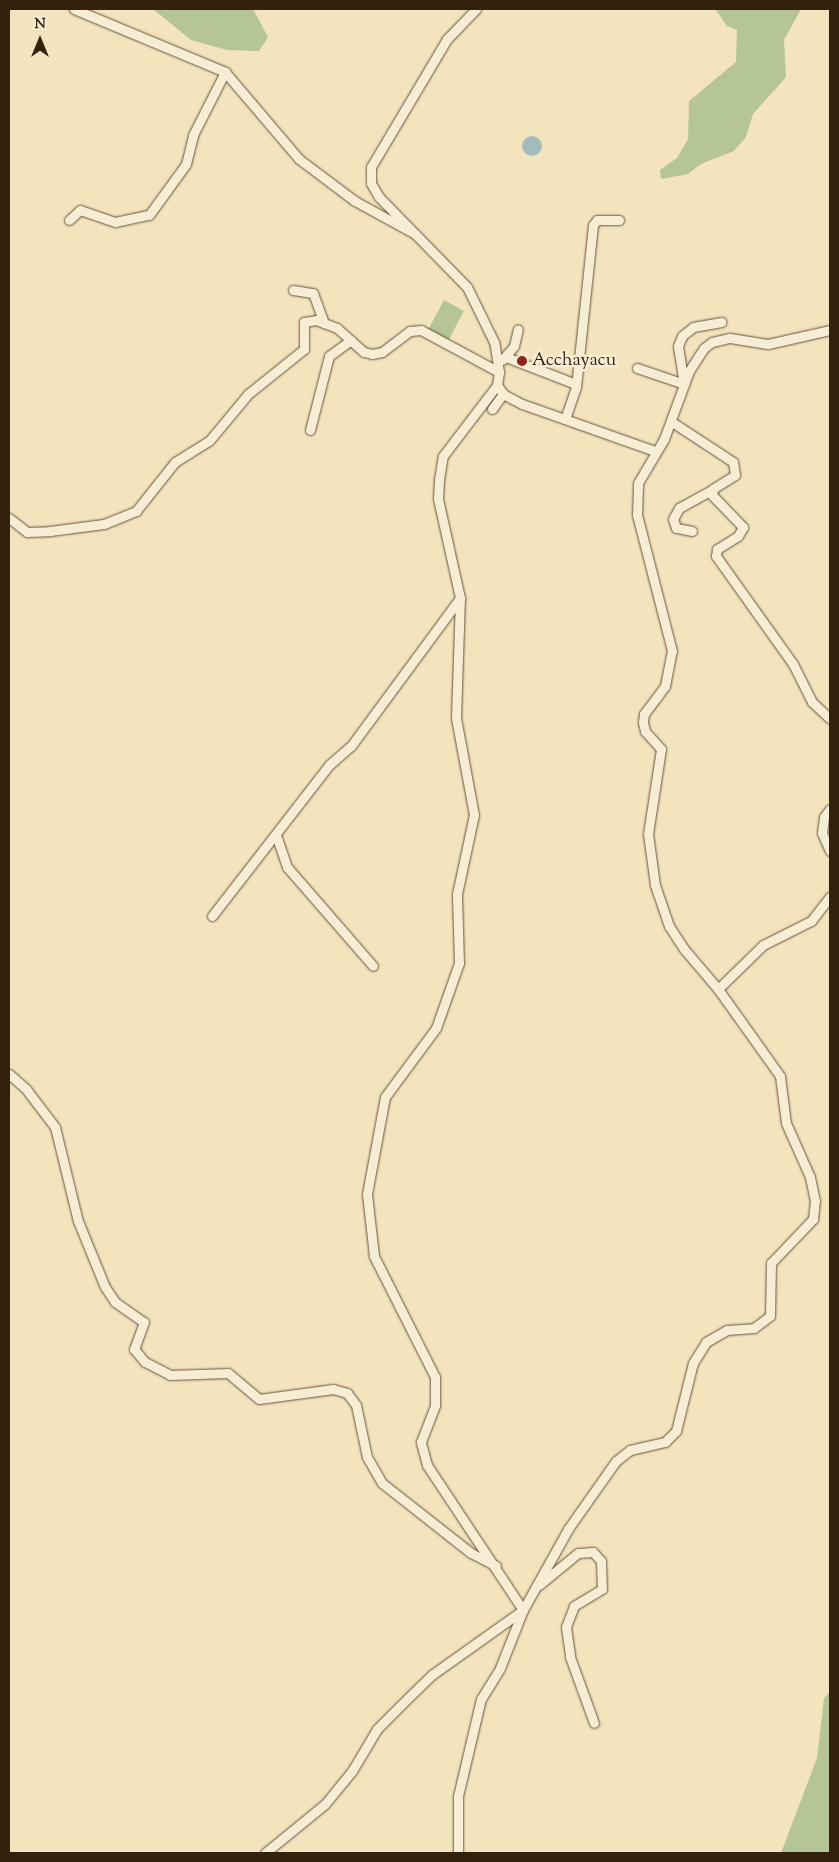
<!DOCTYPE html>
<style>
body{margin:0}
#map{position:relative;width:839px;height:1862px;overflow:hidden;background:#f3e4be;font-family:"Sorts Mill Goudy",serif}
div>[style]{position:absolute}
[style*='--x']{left:calc(var(--x)*1px);top:calc(var(--y)*1px);width:calc(var(--w)*1px);rotate:calc(var(--a)*1deg)}
.green>*{inset:0;background:#b5c596}
.water>*{inset:0;background:#a3bbbd}
.round{border-radius:50%}
.roads{filter:drop-shadow(0 0 1px #645239) drop-shadow(0 0 1px #645239)}
.street>*{height:9px;margin:-4.5px;padding:0 4.5px;transform-origin:4.5px;border-radius:4.5px;background:#f7edd5}
.dots>*{width:14px;height:14px;translate:-50% -50%;box-sizing:border-box;border:2px solid #f7edd5;border-radius:50%}
span{translate:-50% -50%;white-space:nowrap;text-align:center;line-height:1.15;-webkit-text-stroke:5px #f7edd5;paint-order:stroke}
.poi-label{font-size:18px;color:#34210d}
.left{translate:0 -50%;text-align:left}
.frame{position:absolute;inset:0;border:10px solid #34210d;pointer-events:none}
.north{position:absolute;left:15px;top:15px;width:50px;height:50px;-webkit-text-stroke:4px #f7edd5;paint-order:stroke;rotate:0deg;font-size:14px;font-weight:700;line-height:20px;text-align:center;color:#34210d}
.north::after{content:'';display:block;margin:auto;width:18px;height:22px;background:#34210d;clip-path:polygon(50% 0,100% 100%,50% 72%,0 100%)}
</style>
<div id="map">
<div class="green">
<div style="clip-path:polygon(153px 9px,253px 9px,268px 37px,259px 51px,227px 50px,191px 40px)"></div>
<div style="clip-path:polygon(715px 9px,801px 9px,784px 40px,786px 77px,753px 114px,746px 137px,734px 151px,701px 164px,688px 174px,661px 179px,660px 170px,677px 158px,688px 139px,689px 101px,736px 62px,737px 30px,727px 26px)"></div>
<div style="clip-path:polygon(444px 300px,464px 311px,448px 341px,428px 330px)"></div>
<div style="clip-path:polygon(830px 1692px,830px 1853px,781px 1853px,817px 1758px,824px 1698px)"></div>
</div>
<div class="water">
<div class="round" style="left:522px;top:136px;width:20px;height:20px"></div>
</div>
<div class="roads">
<div class="street">
<div style="--x:74;--y:9;--w:164;--a:22.6"></div>
<div style="--x:225;--y:72;--w:114;--a:49.6"></div>
<div style="--x:299;--y:159;--w:70;--a:36.9"></div>
<div style="--x:355;--y:201;--w:68;--a:28.8"></div>
<div style="--x:69;--y:220;--w:15;--a:-42"></div>
<div style="--x:80;--y:210;--w:37;--a:19"></div>
<div style="--x:115;--y:222;--w:35;--a:-12"></div>
<div style="--x:149;--y:215;--w:63;--a:-54"></div>
<div style="--x:186;--y:164;--w:30;--a:-76"></div>
<div style="--x:193;--y:135;--w:71;--a:-63.1"></div>
<div style="--x:293;--y:290;--w:20;--a:9"></div>
<div style="--x:313;--y:293;--w:32;--a:70"></div>
<div style="--x:506;--y:357;--w:72;--a:21.2"></div>
<div style="--x:502;--y:360;--w:18;--a:-49"></div>
<div style="--x:514;--y:346;--w:17;--a:-77"></div>
<div style="--x:637;--y:368;--w:50;--a:18.8"></div>
<div style="--x:684;--y:384;--w:38;--a:-99"></div>
<div style="--x:678;--y:346;--w:11;--a:-68"></div>
<div style="--x:682;--y:336;--w:14;--a:-39"></div>
<div style="--x:693;--y:327;--w:29;--a:-10"></div>
<div style="--x:497;--y:385;--w:11;--a:56"></div>
<div style="--x:503;--y:394;--w:21;--a:28"></div>
<div style="--x:522;--y:404;--w:141;--a:19.5"></div>
<div style="--x:492;--y:409;--w:19;--a:-54"></div>
<div style="--x:565;--y:419;--w:34;--a:-71"></div>
<div style="--x:576;--y:387;--w:163;--a:-84"></div>
<div style="--x:593;--y:225;--w:6;--a:-51"></div>
<div style="--x:597;--y:220;--w:22;--a:0"></div>
<div style="--x:672;--y:422;--w:73;--a:33.3"></div>
<div style="--x:733;--y:462;--w:13;--a:81"></div>
<div style="--x:735;--y:475;--w:26;--a:148"></div>
<div style="--x:713;--y:489;--w:6;--a:99"></div>
<div style="--x:712;--y:495;--w:45;--a:45.9"></div>
<div style="--x:743;--y:527;--w:10;--a:119"></div>
<div style="--x:738;--y:536;--w:25;--a:148"></div>
<div style="--x:717;--y:549;--w:7;--a:98"></div>
<div style="--x:716;--y:556;--w:133;--a:54.5"></div>
<div style="--x:793;--y:664;--w:42;--a:63.4"></div>
<div style="--x:812;--y:702;--w:25;--a:43"></div>
<div style="--x:310;--y:430;--w:76;--a:-75.6"></div>
<div style="--x:329;--y:356;--w:27;--a:-36"></div>
<div style="--x:9;--y:518;--w:23;--a:38"></div>
<div style="--x:27;--y:532;--w:23;--a:-2"></div>
<div style="--x:50;--y:531;--w:54;--a:-7.4"></div>
<div style="--x:104;--y:524;--w:35;--a:-22"></div>
<div style="--x:136;--y:511;--w:63;--a:-51.5"></div>
<div style="--x:175;--y:462;--w:40;--a:-32"></div>
<div style="--x:209;--y:441;--w:61;--a:-50.3"></div>
<div style="--x:248;--y:394;--w:72;--a:-38.8"></div>
<div style="--x:304;--y:349;--w:27;--a:-90"></div>
<div style="--x:304;--y:322;--w:12;--a:-9"></div>
<div style="--x:316;--y:320;--w:22;--a:21"></div>
<div style="--x:337;--y:328;--w:36;--a:42"></div>
<div style="--x:364;--y:352;--w:8;--a:14"></div>
<div style="--x:372;--y:354;--w:10;--a:-11"></div>
<div style="--x:382;--y:352;--w:35;--a:-37"></div>
<div style="--x:410;--y:331;--w:11;--a:-5"></div>
<div style="--x:421;--y:330;--w:89;--a:28.3"></div>
<div style="--x:692;--y:531;--w:16;--a:-169"></div>
<div style="--x:676;--y:528;--w:9;--a:-108"></div>
<div style="--x:673;--y:519;--w:13;--a:-61"></div>
<div style="--x:679;--y:508;--w:39;--a:-29"></div>
<div style="--x:830;--y:809;--w:10;--a:127"></div>
<div style="--x:824;--y:817;--w:16;--a:97"></div>
<div style="--x:822;--y:833;--w:20;--a:66"></div>
<div style="--x:276;--y:835;--w:34;--a:71"></div>
<div style="--x:287;--y:867;--w:131;--a:49"></div>
<div style="--x:212;--y:916;--w:191;--a:-52.2"></div>
<div style="--x:329;--y:765;--w:29;--a:-41"></div>
<div style="--x:351;--y:746;--w:184;--a:-53.6"></div>
<div style="--x:718;--y:989;--w:63;--a:-44.4"></div>
<div style="--x:763;--y:945;--w:54;--a:-26.6"></div>
<div style="--x:811;--y:921;--w:31;--a:-52"></div>
<div style="--x:9;--y:1074;--w:23;--a:41"></div>
<div style="--x:26;--y:1089;--w:48;--a:52.7"></div>
<div style="--x:55;--y:1127;--w:97;--a:76.3"></div>
<div style="--x:78;--y:1221;--w:71;--a:67.8"></div>
<div style="--x:105;--y:1287;--w:18;--a:56"></div>
<div style="--x:115;--y:1302;--w:35;--a:35"></div>
<div style="--x:144;--y:1322;--w:29;--a:110"></div>
<div style="--x:134;--y:1349;--w:17;--a:50"></div>
<div style="--x:145;--y:1362;--w:28;--a:27"></div>
<div style="--x:170;--y:1375;--w:58;--a:-2"></div>
<div style="--x:228;--y:1373;--w:40;--a:40"></div>
<div style="--x:259;--y:1399;--w:75;--a:-7.7"></div>
<div style="--x:333;--y:1389;--w:15;--a:16"></div>
<div style="--x:347;--y:1393;--w:15;--a:53"></div>
<div style="--x:356;--y:1405;--w:53;--a:78.1"></div>
<div style="--x:367;--y:1457;--w:30;--a:60"></div>
<div style="--x:382;--y:1483;--w:113;--a:38.2"></div>
<div style="--x:471;--y:1553;--w:28;--a:27"></div>
<div style="--x:539;--y:1585;--w:50;--a:-39.4"></div>
<div style="--x:578;--y:1553;--w:15;--a:-4"></div>
<div style="--x:593;--y:1552;--w:12;--a:48"></div>
<div style="--x:601;--y:1561;--w:28;--a:88"></div>
<div style="--x:602;--y:1589;--w:33;--a:149"></div>
<div style="--x:574;--y:1606;--w:22;--a:111"></div>
<div style="--x:566;--y:1627;--w:30;--a:82"></div>
<div style="--x:570;--y:1657;--w:70;--a:70"></div>
<div style="--x:265;--y:1853;--w:77;--a:-39.2"></div>
<div style="--x:325;--y:1804;--w:43;--a:-50.7"></div>
<div style="--x:352;--y:1771;--w:49;--a:-59.2"></div>
<div style="--x:377;--y:1729;--w:45;--a:-45"></div>
<div style="--x:409;--y:1697;--w:33;--a:-44"></div>
<div style="--x:433;--y:1674;--w:110;--a:-35.4"></div>
<div style="--x:523;--y:1610;--w:93;--a:-60.9"></div>
<div style="--x:568;--y:1529;--w:83;--a:-54.8"></div>
<div style="--x:616;--y:1461;--w:18;--a:-38"></div>
<div style="--x:630;--y:1450;--w:36;--a:-13"></div>
<div style="--x:665;--y:1442;--w:16;--a:-45"></div>
<div style="--x:676;--y:1431;--w:70;--a:-76"></div>
<div style="--x:693;--y:1363;--w:25;--a:-58"></div>
<div style="--x:706;--y:1342;--w:24;--a:-30"></div>
<div style="--x:727;--y:1330;--w:27;--a:-4"></div>
<div style="--x:754;--y:1328;--w:20;--a:-37"></div>
<div style="--x:770;--y:1316;--w:53;--a:-88.9"></div>
<div style="--x:771;--y:1263;--w:61;--a:-46.3"></div>
<div style="--x:813;--y:1219;--w:18;--a:-84"></div>
<div style="--x:815;--y:1201;--w:25;--a:-102"></div>
<div style="--x:810;--y:1177;--w:59;--a:-114"></div>
<div style="--x:786;--y:1123;--w:47;--a:-97.3"></div>
<div style="--x:780;--y:1076;--w:107;--a:-125.5"></div>
<div style="--x:718;--y:989;--w:52;--a:-130.4"></div>
<div style="--x:684;--y:949;--w:27;--a:-123"></div>
<div style="--x:669;--y:926;--w:43;--a:-108.9"></div>
<div style="--x:655;--y:885;--w:51;--a:-97.8"></div>
<div style="--x:648;--y:834;--w:86;--a:-81.3"></div>
<div style="--x:661;--y:749;--w:24;--a:-132"></div>
<div style="--x:645;--y:731;--w:9;--a:-103"></div>
<div style="--x:643;--y:722;--w:8;--a:-83"></div>
<div style="--x:644;--y:714;--w:35;--a:-53"></div>
<div style="--x:665;--y:686;--w:36;--a:-79"></div>
<div style="--x:672;--y:651;--w:140;--a:-104.4"></div>
<div style="--x:637;--y:515;--w:32;--a:-88"></div>
<div style="--x:638;--y:483;--w:51;--a:-59.4"></div>
<div style="--x:664;--y:439;--w:72;--a:-69.8"></div>
<div style="--x:689;--y:371;--w:27;--a:-57"></div>
<div style="--x:704;--y:348;--w:10;--a:-37"></div>
<div style="--x:712;--y:342;--w:18;--a:-13"></div>
<div style="--x:730;--y:338;--w:38;--a:9"></div>
<div style="--x:768;--y:344;--w:64;--a:-12.7"></div>
<div style="--x:458;--y:1853;--w:57;--a:-90"></div>
<div style="--x:458;--y:1796;--w:100;--a:-76.7"></div>
<div style="--x:481;--y:1699;--w:36;--a:-58"></div>
<div style="--x:500;--y:1668;--w:62;--a:-68.4"></div>
<div style="--x:523;--y:1610;--w:174;--a:-123.5"></div>
<div style="--x:427;--y:1465;--w:24;--a:-105"></div>
<div style="--x:421;--y:1442;--w:40;--a:-69"></div>
<div style="--x:435;--y:1405;--w:28;--a:-90"></div>
<div style="--x:435;--y:1377;--w:136;--a:-116.8"></div>
<div style="--x:374;--y:1256;--w:62;--a:-96.4"></div>
<div style="--x:367;--y:1194;--w:99;--a:-79.5"></div>
<div style="--x:385;--y:1097;--w:86;--a:-53.5"></div>
<div style="--x:436;--y:1028;--w:69;--a:-70.5"></div>
<div style="--x:459;--y:963;--w:69;--a:-91.7"></div>
<div style="--x:457;--y:894;--w:81;--a:-77.9"></div>
<div style="--x:474;--y:815;--w:99;--a:-100.5"></div>
<div style="--x:456;--y:718;--w:120;--a:-88.1"></div>
<div style="--x:460;--y:598;--w:101;--a:-102.5"></div>
<div style="--x:438;--y:499;--w:19;--a:-87"></div>
<div style="--x:439;--y:480;--w:24;--a:-81"></div>
<div style="--x:443;--y:456;--w:89;--a:-52.7"></div>
<div style="--x:497;--y:385;--w:13;--a:-81"></div>
<div style="--x:499;--y:372;--w:30;--a:-99"></div>
<div style="--x:494;--y:342;--w:61;--a:-116.1"></div>
<div style="--x:467;--y:287;--w:126;--a:-134.4"></div>
<div style="--x:379;--y:197;--w:16;--a:-120"></div>
<div style="--x:371;--y:183;--w:16;--a:-90"></div>
<div style="--x:371;--y:167;--w:149;--a:-59.3"></div>
<div style="--x:447;--y:39;--w:42;--a:-46"></div>
</div>
</div>
<div class="dots">
<div style="left:522px;top:361px;background:#8f2418"></div>
</div>
<div class="poi-label">
<span class="left" style="left:532px;top:361px">Acchayacu</span>
</div>
<div class="frame"></div>
<div class="north">N</div>
</div>
